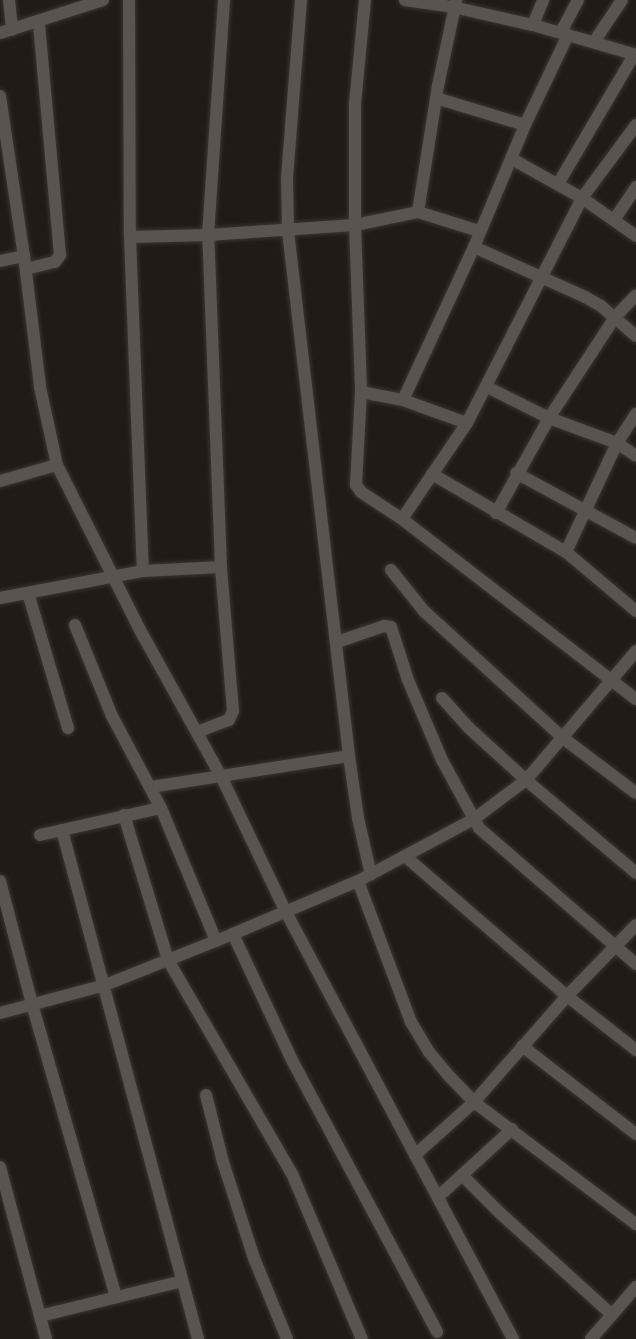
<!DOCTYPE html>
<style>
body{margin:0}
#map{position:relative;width:636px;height:1339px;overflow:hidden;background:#211b17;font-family:"Titillium Web",sans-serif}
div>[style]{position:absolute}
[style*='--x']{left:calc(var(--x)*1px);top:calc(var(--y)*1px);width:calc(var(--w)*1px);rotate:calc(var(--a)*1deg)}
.roads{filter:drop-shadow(0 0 2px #393533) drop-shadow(0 0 2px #393533)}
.minor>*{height:12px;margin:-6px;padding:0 6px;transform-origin:6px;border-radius:6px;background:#5a534f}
span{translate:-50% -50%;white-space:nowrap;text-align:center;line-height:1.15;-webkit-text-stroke:6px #090705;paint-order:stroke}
</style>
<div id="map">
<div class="roads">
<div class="minor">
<div style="--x:9;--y:0;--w:30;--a:84"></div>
<div style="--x:129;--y:0;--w:237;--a:89.8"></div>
<div style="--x:130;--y:237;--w:334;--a:87.8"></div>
<div style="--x:301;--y:0;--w:179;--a:94.5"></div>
<div style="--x:287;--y:178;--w:53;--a:88.9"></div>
<div style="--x:288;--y:231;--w:529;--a:83.37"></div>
<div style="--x:349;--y:756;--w:63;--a:81.7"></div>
<div style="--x:358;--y:818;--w:58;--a:77.2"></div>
<div style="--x:365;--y:0;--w:103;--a:95.5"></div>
<div style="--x:355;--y:103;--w:122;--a:90"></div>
<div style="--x:355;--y:225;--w:167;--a:87.9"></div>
<div style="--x:361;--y:392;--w:93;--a:93.1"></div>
<div style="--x:356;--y:485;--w:9;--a:54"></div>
<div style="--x:361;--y:492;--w:49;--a:33.4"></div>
<div style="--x:402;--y:519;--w:295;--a:37.6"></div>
<div style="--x:405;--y:0;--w:49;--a:8.3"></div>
<div style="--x:453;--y:7;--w:82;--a:12.7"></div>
<div style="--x:533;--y:25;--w:107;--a:16.2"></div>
<div style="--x:533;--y:25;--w:27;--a:-68"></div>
<div style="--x:561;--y:32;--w:36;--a:-62"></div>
<div style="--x:0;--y:33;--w:108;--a:-17.8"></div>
<div style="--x:594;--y:42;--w:50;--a:-56.3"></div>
<div style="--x:0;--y:96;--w:162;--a:81.5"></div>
<div style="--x:24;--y:256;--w:132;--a:83"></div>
<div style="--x:40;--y:387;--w:80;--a:77.7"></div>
<div style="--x:57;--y:465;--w:185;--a:63.3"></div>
<div style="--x:140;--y:630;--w:167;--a:61"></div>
<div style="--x:221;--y:776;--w:151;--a:64.5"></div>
<div style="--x:286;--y:912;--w:484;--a:62"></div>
<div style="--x:436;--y:98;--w:93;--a:16.9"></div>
<div style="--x:512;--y:159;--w:80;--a:29.1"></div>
<div style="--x:582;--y:198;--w:66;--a:35.1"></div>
<div style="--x:558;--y:184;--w:150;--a:-59.5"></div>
<div style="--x:418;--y:212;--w:128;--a:-81"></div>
<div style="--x:438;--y:86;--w:87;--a:-78"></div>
<div style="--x:614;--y:220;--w:40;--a:-56"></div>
<div style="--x:130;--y:237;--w:78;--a:-1.5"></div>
<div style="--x:208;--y:235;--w:147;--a:-3.9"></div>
<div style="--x:355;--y:225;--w:64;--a:-11.7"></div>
<div style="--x:418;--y:212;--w:64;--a:17.3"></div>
<div style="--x:474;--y:247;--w:122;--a:24.2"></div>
<div style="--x:585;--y:297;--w:18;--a:29"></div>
<div style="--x:601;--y:306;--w:46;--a:40.6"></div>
<div style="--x:0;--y:261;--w:25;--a:-12"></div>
<div style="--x:26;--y:269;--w:30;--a:-14"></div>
<div style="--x:55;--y:262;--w:9;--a:-54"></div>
<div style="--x:60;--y:255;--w:233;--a:-95.2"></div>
<div style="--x:487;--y:387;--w:69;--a:26.6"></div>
<div style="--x:549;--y:418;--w:72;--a:20.2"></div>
<div style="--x:617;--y:443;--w:23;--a:34"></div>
<div style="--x:361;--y:392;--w:43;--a:10.8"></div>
<div style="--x:403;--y:400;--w:169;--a:-65.1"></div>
<div style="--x:474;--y:247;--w:132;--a:-67.3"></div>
<div style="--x:525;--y:125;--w:100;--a:-64.5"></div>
<div style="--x:403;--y:400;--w:68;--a:19.8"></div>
<div style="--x:516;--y:473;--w:136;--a:28.4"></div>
<div style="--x:432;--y:474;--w:155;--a:30.2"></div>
<div style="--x:566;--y:552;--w:92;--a:40.1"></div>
<div style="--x:0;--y:481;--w:59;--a:-15.7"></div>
<div style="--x:496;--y:513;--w:109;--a:-60.8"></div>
<div style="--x:549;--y:418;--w:121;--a:-56.8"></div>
<div style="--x:615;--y:317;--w:30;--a:-46"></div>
<div style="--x:402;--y:519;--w:116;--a:-55.9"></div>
<div style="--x:467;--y:423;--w:253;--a:-62.9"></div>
<div style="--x:582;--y:198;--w:91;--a:-53.5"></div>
<div style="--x:566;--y:552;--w:120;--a:-64.9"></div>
<div style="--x:617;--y:443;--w:35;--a:-57"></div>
<div style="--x:391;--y:570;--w:53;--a:51.2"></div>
<div style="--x:424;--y:611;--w:188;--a:42.4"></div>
<div style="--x:563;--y:738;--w:91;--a:37"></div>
<div style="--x:28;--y:593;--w:141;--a:73.5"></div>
<div style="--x:0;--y:598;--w:146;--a:-10.7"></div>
<div style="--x:143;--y:571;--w:78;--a:-2.9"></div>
<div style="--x:75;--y:625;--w:98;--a:67.9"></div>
<div style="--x:112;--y:716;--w:104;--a:62"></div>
<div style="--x:161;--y:808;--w:144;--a:67.5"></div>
<div style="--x:337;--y:642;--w:50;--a:-18.8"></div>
<div style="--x:384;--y:626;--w:7;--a:8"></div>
<div style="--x:391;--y:627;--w:56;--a:72.2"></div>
<div style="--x:408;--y:680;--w:87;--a:67"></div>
<div style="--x:442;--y:760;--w:77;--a:61.4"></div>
<div style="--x:479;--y:828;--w:208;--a:40.9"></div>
<div style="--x:442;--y:698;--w:40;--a:48"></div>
<div style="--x:469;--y:728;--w:77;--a:42.4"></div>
<div style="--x:526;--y:780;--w:144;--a:40.2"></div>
<div style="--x:197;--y:732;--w:34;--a:-21"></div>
<div style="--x:229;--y:720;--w:10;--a:-66"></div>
<div style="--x:233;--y:711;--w:144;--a:-94.8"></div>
<div style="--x:221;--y:567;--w:332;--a:-92.2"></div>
<div style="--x:208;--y:235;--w:236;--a:-86.1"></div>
<div style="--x:151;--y:787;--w:200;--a:-8.9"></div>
<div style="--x:124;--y:815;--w:152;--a:73.1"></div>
<div style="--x:168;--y:960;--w:250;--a:59.9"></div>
<div style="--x:293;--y:1176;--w:177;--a:67.1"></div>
<div style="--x:62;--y:830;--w:527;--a:75.04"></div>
<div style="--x:40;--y:835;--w:124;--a:-12.6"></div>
<div style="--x:406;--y:857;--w:213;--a:40.8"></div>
<div style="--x:567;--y:996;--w:88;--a:38"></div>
<div style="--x:0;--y:881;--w:127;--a:75.4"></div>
<div style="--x:32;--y:1004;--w:305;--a:74"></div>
<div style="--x:358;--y:881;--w:151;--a:69.4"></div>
<div style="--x:411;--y:1022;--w:35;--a:59"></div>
<div style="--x:429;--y:1052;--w:33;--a:50"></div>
<div style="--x:450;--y:1077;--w:35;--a:46"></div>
<div style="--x:474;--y:1102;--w:203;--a:37"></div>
<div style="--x:233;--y:934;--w:141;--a:64.9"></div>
<div style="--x:293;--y:1062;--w:306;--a:61.9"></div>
<div style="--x:0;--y:1013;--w:109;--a:-14.9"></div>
<div style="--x:105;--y:985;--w:138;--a:-21.7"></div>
<div style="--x:233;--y:934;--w:136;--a:-23"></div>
<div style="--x:358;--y:881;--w:132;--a:-28.1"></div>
<div style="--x:474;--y:819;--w:65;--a:-36.9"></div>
<div style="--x:526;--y:780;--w:170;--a:-49.5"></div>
<div style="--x:522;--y:1046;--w:144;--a:37.7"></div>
<div style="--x:206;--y:1095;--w:69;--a:75.8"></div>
<div style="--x:223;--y:1162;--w:101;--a:72.1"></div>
<div style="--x:254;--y:1258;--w:87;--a:67.8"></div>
<div style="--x:415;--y:1155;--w:79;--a:-41.9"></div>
<div style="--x:474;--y:1102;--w:141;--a:-48.7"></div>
<div style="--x:567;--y:996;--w:99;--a:-45.8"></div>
<div style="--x:0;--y:1167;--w:178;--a:75"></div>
<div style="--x:462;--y:1175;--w:54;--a:45"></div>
<div style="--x:500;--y:1213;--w:151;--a:42.3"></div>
<div style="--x:439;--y:1196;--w:99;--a:-42.5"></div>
<div style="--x:40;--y:1316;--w:146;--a:-13.8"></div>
<div style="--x:591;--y:1339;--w:69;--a:-49.1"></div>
</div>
</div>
</div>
